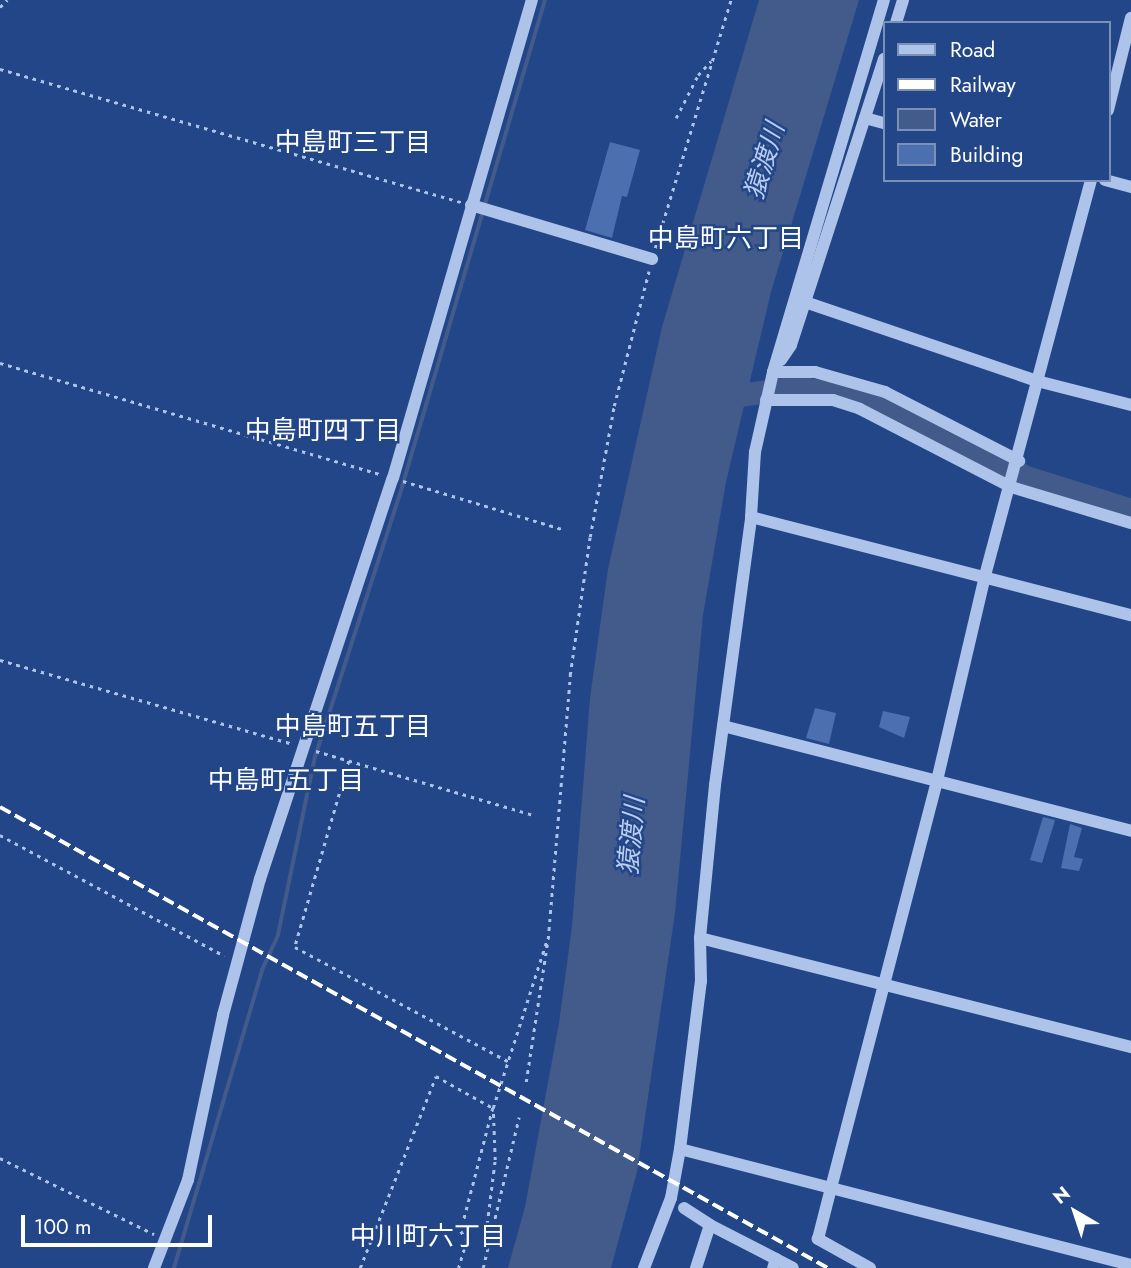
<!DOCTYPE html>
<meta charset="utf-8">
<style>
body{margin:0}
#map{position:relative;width:1131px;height:1268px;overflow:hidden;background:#224687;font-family:Jost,"Noto Sans JP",sans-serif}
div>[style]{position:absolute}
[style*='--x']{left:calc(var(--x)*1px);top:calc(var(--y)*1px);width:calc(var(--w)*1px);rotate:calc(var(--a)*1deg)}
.water>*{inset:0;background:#425b8b}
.stream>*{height:3.5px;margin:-1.75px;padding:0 1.75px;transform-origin:1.75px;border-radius:1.75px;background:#425b8b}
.river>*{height:23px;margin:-11.5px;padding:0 11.5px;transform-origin:11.5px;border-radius:11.5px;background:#425b8b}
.building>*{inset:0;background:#4b6faf}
.path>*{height:2.5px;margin-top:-1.25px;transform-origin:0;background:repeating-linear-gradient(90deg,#adc3ea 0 3.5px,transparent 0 8.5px)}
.minor>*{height:12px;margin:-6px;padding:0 6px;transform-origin:6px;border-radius:6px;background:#adc3ea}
.rail>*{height:3.5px;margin-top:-1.75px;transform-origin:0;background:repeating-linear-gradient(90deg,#fff 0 12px,transparent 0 17px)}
span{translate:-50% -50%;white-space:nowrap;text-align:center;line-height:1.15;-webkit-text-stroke:5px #224687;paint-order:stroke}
.neighbourhood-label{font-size:26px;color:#fff}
.water-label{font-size:26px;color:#b9cdf1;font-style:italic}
.legend{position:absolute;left:883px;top:21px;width:228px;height:161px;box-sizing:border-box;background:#224687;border:2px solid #7a90b7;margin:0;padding:9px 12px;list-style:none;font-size:21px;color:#fff}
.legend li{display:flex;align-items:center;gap:14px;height:35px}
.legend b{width:35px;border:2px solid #7a90b7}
.north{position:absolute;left:1040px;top:1177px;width:70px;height:70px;-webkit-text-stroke:5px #224687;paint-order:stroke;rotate:321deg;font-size:19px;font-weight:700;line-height:28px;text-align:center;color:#fff}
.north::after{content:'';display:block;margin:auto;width:24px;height:32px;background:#fff;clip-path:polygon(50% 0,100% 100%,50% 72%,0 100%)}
.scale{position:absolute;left:21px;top:1215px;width:191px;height:32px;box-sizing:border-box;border:4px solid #fff;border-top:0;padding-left:9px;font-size:21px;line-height:24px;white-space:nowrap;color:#fff;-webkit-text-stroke:5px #224687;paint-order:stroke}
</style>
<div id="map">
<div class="water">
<div style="clip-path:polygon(759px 0,859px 0,771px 292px,726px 482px,703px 615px,675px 913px,637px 1172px,611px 1268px,508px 1268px,525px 1207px,559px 1023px,572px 926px,590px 698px,608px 569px,662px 327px)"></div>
</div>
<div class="stream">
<div style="--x:174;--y:1268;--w:311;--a:-73.5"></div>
<div style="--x:262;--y:970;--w:38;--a:-65"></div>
<div style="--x:278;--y:935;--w:182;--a:-78.3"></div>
<div style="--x:315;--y:757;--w:284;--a:-72.1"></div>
<div style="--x:402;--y:487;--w:508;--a:-73.64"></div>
</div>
<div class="river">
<div style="--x:717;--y:398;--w:80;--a:-7.9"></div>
<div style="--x:796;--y:387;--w:82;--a:9.8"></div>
<div style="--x:877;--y:401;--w:167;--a:27"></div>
<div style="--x:1026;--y:477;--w:110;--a:17.4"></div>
</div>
<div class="building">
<div style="clip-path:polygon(610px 142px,640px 150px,627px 197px,622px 196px,612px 238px,585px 230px)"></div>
<div style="clip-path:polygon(815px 708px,836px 713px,829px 744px,806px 738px)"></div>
<div style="clip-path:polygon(883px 711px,910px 717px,904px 738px,879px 727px)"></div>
<div style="clip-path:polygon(1043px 817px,1055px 820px,1042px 863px,1030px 860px)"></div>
<div style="clip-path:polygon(1070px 824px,1082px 828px,1074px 857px,1083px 859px,1079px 871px,1061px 868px)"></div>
</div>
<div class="path">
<div style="--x:0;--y:7;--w:10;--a:-45"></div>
<div style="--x:0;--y:69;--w:480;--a:16.1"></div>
<div style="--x:676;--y:118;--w:48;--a:-62.9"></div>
<div style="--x:698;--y:75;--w:19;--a:-47"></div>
<div style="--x:655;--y:248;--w:259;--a:-73"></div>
<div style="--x:0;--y:363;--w:399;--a:16.3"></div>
<div style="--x:403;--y:481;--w:166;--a:16.8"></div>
<div style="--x:0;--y:660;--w:305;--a:16"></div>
<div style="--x:316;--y:751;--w:227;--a:16.4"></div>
<div style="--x:349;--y:761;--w:194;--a:106.2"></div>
<div style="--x:295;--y:947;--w:242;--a:28.2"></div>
<div style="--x:0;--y:835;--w:255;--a:28.3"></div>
<div style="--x:526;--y:1082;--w:145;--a:-81.3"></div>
<div style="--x:548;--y:939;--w:265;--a:-85.2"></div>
<div style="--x:570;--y:675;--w:139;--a:-81.8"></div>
<div style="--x:590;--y:537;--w:133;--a:-79.6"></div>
<div style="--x:614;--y:406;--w:139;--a:-75.5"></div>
<div style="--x:0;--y:1158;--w:172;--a:26.3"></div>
<div style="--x:491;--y:1241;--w:17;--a:-103"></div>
<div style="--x:487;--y:1224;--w:64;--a:-82.9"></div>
<div style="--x:495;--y:1160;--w:52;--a:-92.2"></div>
<div style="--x:493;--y:1108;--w:176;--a:-72.2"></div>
<div style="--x:360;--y:1268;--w:206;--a:-68.4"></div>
<div style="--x:436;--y:1076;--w:65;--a:29.3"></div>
<div style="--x:493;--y:1108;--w:127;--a:104.6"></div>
<div style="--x:461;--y:1231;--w:12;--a:59"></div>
<div style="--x:467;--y:1241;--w:28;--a:107"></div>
<div style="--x:483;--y:1268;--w:155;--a:-76.6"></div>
</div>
<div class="minor">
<div style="--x:896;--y:23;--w:24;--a:-73"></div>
<div style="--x:1108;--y:110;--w:95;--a:-76"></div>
<div style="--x:865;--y:118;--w:20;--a:15"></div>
<div style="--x:1091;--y:180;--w:410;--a:105"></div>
<div style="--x:985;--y:576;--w:211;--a:103.2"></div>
<div style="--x:937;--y:781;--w:421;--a:104.6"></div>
<div style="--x:831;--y:1188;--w:310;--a:14.4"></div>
<div style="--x:1105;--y:180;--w:27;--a:15"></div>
<div style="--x:471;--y:205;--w:189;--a:16.6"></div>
<div style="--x:805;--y:302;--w:245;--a:18.8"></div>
<div style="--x:1037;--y:381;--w:97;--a:14.3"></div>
<div style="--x:781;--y:360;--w:18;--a:-56"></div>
<div style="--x:791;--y:345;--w:301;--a:-72"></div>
<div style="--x:773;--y:372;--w:42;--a:0"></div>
<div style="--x:815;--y:372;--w:73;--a:15.9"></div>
<div style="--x:885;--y:392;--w:151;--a:27.2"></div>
<div style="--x:766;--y:400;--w:67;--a:0"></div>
<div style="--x:833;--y:400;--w:28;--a:18"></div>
<div style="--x:860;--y:409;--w:170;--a:27.3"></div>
<div style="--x:1011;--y:487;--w:125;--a:16.7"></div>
<div style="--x:751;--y:517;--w:392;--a:14.5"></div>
<div style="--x:723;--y:726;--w:421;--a:14.4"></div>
<div style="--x:700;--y:938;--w:445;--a:14.2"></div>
<div style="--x:684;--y:1208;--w:31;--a:33"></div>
<div style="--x:776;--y:1259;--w:19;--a:28"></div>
<div style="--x:154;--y:1268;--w:94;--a:-68.9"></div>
<div style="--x:188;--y:1180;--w:169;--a:-78"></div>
<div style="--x:223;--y:1015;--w:141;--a:-74.8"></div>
<div style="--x:260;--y:879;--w:422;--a:-71.7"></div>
<div style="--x:393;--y:478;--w:498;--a:-73.8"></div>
<div style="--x:644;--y:1268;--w:75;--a:-68.9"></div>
<div style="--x:671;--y:1198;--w:50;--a:-79.6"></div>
<div style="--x:696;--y:1268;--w:45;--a:-72"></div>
<div style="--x:710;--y:1225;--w:74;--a:27.3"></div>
<div style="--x:776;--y:1259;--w:9;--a:108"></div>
<div style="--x:870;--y:1268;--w:60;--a:-150.9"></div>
<div style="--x:818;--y:1239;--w:53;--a:-75.7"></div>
<div style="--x:831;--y:1188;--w:156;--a:-165.5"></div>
<div style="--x:680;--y:1149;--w:169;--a:-82.9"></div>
<div style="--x:701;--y:981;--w:43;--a:-91.3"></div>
<div style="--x:700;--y:938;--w:154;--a:-84.4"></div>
<div style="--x:715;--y:785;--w:270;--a:-82.3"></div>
<div style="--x:751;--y:517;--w:65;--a:-86.5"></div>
<div style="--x:755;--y:452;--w:82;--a:-77.3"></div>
<div style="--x:773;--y:372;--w:388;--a:-73.4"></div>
</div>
<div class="rail">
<div style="--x:0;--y:807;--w:948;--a:29.11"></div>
</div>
<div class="neighbourhood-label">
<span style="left:353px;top:143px">中島町三丁目</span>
<span style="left:726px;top:239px">中島町六丁目</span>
<span style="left:323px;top:431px">中島町四丁目</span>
<span style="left:353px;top:727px">中島町五丁目</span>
<span style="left:286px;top:781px">中島町五丁目</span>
<span style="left:428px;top:1237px">中川町六丁目</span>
</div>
<div class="water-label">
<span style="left:765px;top:161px;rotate:-73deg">猿渡川</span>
<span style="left:632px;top:836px;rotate:-85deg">猿渡川</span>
</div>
<ul class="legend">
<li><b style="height:9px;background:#adc3ea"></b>Road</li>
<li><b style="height:9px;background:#fff"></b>Railway</li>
<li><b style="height:19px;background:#425b8b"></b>Water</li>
<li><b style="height:19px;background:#4b6faf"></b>Building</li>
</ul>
<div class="north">N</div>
<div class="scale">100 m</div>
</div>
